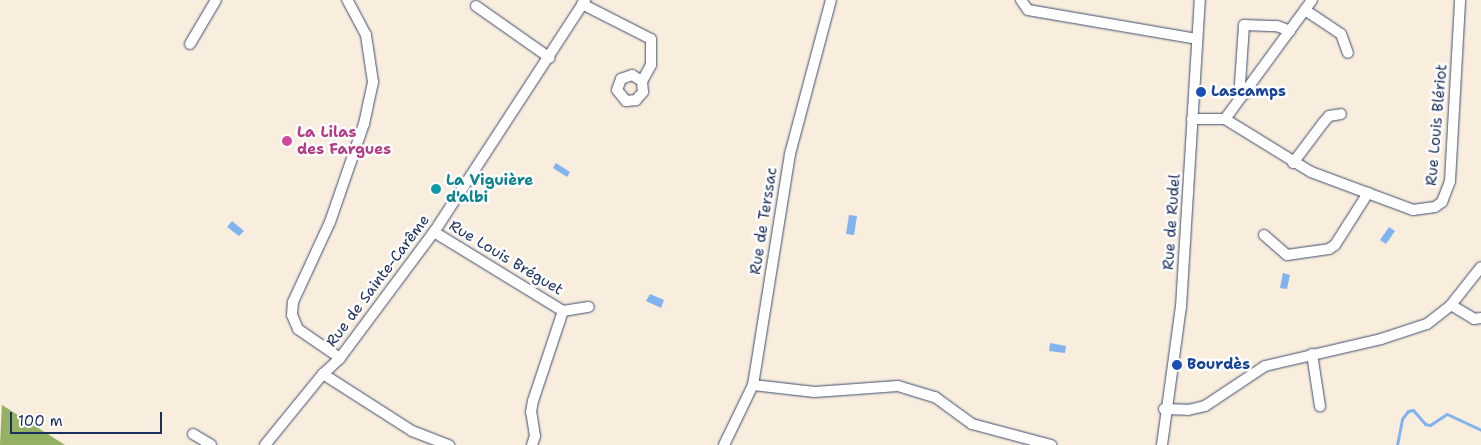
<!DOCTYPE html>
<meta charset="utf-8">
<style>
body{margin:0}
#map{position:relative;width:1481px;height:445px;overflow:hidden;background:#f9eddd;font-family:"Shantell Sans",sans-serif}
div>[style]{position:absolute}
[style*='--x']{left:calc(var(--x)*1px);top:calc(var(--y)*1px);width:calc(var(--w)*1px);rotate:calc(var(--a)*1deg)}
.forest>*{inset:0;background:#94b062}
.water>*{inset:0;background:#81b3ee}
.stream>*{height:3px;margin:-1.5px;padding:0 1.5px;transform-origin:1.5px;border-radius:1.5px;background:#81b3ee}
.roads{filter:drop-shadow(0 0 1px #3c4c71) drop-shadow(0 0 1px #3c4c71)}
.minor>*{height:10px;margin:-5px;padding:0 5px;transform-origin:5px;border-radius:5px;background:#fff}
.dots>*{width:14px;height:14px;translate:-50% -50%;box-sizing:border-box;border:2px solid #fff;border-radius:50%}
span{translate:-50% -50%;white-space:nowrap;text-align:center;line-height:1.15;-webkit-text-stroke:5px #fff;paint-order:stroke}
.transit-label{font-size:15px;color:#164399;font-weight:700}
.left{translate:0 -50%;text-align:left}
.street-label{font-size:15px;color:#1b2f5e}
.hotel-label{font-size:15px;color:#b23c85;font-weight:700}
.culture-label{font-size:15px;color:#0d838f;font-weight:700}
.scale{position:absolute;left:10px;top:412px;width:152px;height:22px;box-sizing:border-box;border:2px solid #1b2f5e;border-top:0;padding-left:6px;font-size:15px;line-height:18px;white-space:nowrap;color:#1b2f5e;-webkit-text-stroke:4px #fff;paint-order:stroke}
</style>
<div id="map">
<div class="forest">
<div style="clip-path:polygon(2px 405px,65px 445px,0 445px)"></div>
</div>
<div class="water">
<div style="clip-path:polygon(556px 163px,570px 172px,567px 177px,553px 168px)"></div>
<div style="clip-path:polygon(849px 215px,857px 216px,854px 235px,846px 234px)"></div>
<div style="clip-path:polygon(232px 221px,244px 231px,239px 236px,227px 227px)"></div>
<div style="clip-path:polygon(1389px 227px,1395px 231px,1386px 244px,1380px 240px)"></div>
<div style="clip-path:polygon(1283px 273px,1290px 275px,1287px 289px,1280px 288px)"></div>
<div style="clip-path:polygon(650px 294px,664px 300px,661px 308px,646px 301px)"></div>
<div style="clip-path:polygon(1050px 343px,1066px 346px,1065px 353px,1049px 351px)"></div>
</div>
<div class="stream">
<div style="--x:1397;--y:445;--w:26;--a:-79"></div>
<div style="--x:1402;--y:419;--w:10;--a:-53"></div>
<div style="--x:1408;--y:411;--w:5;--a:-11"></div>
<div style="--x:1413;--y:410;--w:18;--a:49"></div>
<div style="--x:1425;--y:424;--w:5;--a:11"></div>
<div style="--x:1430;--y:425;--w:20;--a:-33"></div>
<div style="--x:1447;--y:414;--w:38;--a:25"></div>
</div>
<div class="roads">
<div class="minor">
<div style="--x:1021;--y:0;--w:12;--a:55"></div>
<div style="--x:1028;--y:10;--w:171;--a:9.7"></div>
<div style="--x:582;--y:4;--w:77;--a:26.9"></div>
<div style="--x:651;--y:39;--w:26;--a:90"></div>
<div style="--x:651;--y:65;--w:18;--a:119"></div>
<div style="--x:476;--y:6;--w:90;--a:35.1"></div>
<div style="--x:1305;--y:10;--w:43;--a:33.7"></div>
<div style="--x:1341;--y:34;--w:20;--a:70"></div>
<div style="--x:190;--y:44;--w:51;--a:-59.4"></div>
<div style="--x:632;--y:75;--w:12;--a:31"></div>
<div style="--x:642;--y:81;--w:11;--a:85"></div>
<div style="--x:643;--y:92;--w:11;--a:131"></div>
<div style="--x:636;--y:100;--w:10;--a:174"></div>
<div style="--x:626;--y:101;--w:14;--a:-129"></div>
<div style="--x:617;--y:90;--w:12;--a:-70"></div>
<div style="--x:621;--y:79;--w:12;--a:-20"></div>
<div style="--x:1245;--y:94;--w:11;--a:-117"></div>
<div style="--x:1240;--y:84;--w:59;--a:-86.1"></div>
<div style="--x:1244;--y:25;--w:33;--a:2"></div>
<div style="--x:1277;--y:26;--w:14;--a:21"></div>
<div style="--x:1192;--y:119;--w:33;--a:0"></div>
<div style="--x:1225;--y:119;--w:101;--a:31.6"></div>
<div style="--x:1311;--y:172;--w:109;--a:20.4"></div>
<div style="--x:1413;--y:210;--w:22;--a:-8"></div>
<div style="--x:1435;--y:207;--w:9;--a:-36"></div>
<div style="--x:1442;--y:202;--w:22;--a:-69"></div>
<div style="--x:1450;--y:181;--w:181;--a:-86.8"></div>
<div style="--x:1225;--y:119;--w:147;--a:-53.8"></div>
<div style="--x:1293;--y:163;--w:50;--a:-53.1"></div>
<div style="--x:1323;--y:123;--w:9;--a:-49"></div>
<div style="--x:1329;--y:116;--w:12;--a:-9"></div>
<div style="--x:434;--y:232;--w:151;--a:31.5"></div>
<div style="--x:1264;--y:235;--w:30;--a:41"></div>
<div style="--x:1287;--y:255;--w:42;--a:-8.1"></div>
<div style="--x:1329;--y:249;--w:7;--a:-34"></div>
<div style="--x:1335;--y:245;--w:62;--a:-57.6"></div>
<div style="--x:1451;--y:305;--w:27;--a:31"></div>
<div style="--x:1474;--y:319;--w:7;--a:-8"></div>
<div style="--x:1312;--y:354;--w:53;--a:81.3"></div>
<div style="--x:340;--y:358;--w:51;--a:-145.4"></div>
<div style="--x:298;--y:329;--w:15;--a:-113"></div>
<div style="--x:292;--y:315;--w:13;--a:-86"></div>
<div style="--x:293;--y:302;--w:88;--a:-65.2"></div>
<div style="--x:330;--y:222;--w:104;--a:-70.9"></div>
<div style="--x:364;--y:124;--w:43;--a:-77.9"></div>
<div style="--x:373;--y:82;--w:48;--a:-98.5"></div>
<div style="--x:366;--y:35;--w:40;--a:-118"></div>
<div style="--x:323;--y:374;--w:106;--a:32.6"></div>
<div style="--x:412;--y:431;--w:40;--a:21"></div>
<div style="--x:753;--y:385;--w:62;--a:6.4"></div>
<div style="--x:815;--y:392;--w:83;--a:-4.1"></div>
<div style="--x:898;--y:386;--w:39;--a:17"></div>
<div style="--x:935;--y:397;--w:46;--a:36.1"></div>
<div style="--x:972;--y:424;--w:82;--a:14.9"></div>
<div style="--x:1164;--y:409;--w:24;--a:2"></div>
<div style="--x:1188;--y:410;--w:17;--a:-13"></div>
<div style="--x:1205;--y:406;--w:72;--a:-33.7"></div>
<div style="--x:1265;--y:366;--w:119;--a:-13.1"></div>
<div style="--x:1381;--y:339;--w:48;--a:-18.1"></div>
<div style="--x:1427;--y:324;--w:31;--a:-38"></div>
<div style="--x:1451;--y:305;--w:48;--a:-51.7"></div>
<div style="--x:193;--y:434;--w:21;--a:31"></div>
<div style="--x:265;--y:445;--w:92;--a:-50.8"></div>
<div style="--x:323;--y:374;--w:23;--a:-43"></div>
<div style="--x:340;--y:358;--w:157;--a:-53.3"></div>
<div style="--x:434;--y:232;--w:277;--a:-56.9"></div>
<div style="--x:532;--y:445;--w:9;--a:-72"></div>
<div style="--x:535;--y:436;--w:24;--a:-99"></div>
<div style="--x:531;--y:412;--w:11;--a:-80"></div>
<div style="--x:533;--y:401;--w:95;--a:-71.6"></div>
<div style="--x:563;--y:311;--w:26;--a:-9"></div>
<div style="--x:724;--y:445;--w:67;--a:-64.2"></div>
<div style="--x:753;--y:385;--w:234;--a:-80.9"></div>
<div style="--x:790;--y:154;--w:159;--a:-75.1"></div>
<div style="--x:1162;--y:445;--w:139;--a:-82.2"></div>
<div style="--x:1181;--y:307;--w:308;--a:-86.5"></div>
</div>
</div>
<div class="dots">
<div style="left:1201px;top:92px;background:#1a4fb4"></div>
<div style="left:287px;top:141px;background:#d1479c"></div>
<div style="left:436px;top:189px;background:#0f9aa8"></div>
<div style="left:1177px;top:365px;background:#1a4fb4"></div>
</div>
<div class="transit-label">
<span class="left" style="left:1211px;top:92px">Lascamps</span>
<span class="left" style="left:1187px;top:365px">Bourdès</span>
</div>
<div class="street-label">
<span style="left:1437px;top:125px;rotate:-85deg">Rue Louis Blériot</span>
<span style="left:764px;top:221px;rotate:-81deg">Rue de Terssac</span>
<span style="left:1172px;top:222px;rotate:-86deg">Rue de Rudel</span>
<span style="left:506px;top:258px;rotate:31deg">Rue Louis Bréguet</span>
<span style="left:378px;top:281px;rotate:-53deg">Rue de Sainte-Carême</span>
</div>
<div class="hotel-label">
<span class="left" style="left:297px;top:141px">La Lilas<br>des Fargues</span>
</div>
<div class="culture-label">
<span class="left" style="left:446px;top:189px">La Viguière<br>d'albi</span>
</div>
<div class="scale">100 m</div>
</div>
